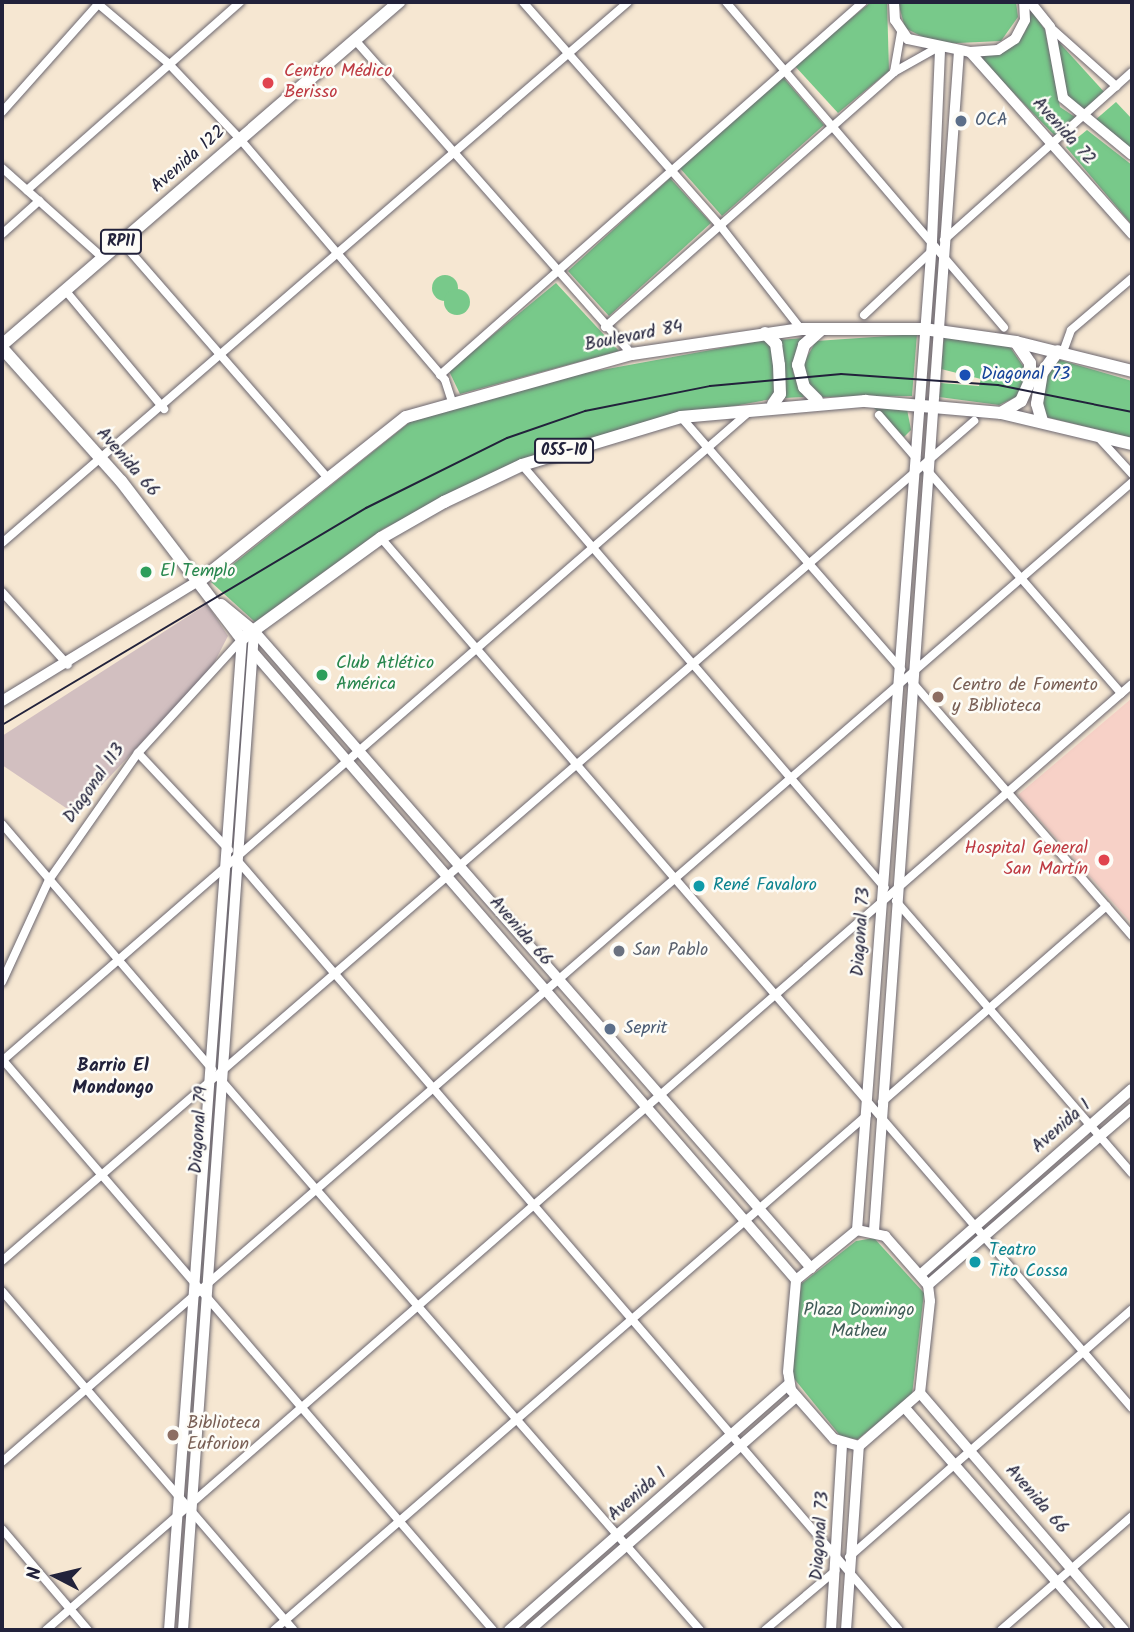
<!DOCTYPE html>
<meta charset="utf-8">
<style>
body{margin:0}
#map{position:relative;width:1134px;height:1632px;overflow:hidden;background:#f6e7d2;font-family:Kalam,sans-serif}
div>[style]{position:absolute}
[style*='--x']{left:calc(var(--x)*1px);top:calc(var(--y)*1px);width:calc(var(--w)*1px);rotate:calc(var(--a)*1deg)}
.built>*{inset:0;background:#f7d1c7}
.industrial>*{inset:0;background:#d2bfc0}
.green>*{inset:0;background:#78c98a}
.round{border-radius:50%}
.roads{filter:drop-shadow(0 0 2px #6c6770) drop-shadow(0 0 2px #6c6770)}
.minor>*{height:8px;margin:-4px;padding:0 4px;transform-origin:4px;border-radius:4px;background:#fff}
.tertiary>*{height:10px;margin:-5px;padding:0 5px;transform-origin:5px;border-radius:5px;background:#fff}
.secondary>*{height:10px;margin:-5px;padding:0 5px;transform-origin:5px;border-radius:5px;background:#fff}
.primary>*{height:12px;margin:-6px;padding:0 6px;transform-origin:6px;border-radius:6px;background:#fff}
.trunk>*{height:12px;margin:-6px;padding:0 6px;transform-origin:6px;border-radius:6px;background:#fff}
.tram>*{height:2px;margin:-1px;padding:0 1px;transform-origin:1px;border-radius:1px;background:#22223b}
.dots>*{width:19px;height:19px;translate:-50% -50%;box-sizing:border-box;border:4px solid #fdfcf7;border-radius:50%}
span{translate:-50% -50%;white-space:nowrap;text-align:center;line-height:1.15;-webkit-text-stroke:5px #fdfcf7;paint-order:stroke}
.shield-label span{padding:2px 5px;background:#fdfcf7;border:2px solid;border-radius:5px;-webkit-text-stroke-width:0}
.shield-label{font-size:16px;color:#22223b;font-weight:700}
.health-label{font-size:18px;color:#be3a42}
.left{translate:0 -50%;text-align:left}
.right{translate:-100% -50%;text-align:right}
.service-label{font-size:18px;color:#4e5e75}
.street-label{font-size:18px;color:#22223b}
.transit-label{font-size:18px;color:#164399}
.leisure-label{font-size:18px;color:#27864d}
.education-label{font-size:18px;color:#785e54}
.culture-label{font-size:18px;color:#0d838f}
.worship-label{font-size:18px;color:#5b616d}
.park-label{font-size:18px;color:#405c57}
.neighbourhood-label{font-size:19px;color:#22223b;font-weight:700}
.frame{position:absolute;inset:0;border:4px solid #22223b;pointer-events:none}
.north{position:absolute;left:21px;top:1541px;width:70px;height:70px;-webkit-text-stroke:5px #fdfcf7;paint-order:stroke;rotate:277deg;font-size:19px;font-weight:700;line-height:28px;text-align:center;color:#22223b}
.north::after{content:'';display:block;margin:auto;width:24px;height:32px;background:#22223b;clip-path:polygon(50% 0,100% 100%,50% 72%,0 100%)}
</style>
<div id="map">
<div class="built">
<div style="clip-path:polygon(1132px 698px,1132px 924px,1018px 795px)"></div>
</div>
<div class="industrial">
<div style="clip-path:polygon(207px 604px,228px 636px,212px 667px,75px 814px,2px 765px,2px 736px)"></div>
</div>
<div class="green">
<div style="clip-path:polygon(871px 2px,887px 2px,889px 71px,838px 113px,794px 65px)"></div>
<div style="clip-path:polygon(898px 2px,1016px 2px,1018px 17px,1001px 41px,937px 44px,905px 28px)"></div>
<div style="clip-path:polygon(1030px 8px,1045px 30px,1060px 107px,1078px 119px,1056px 137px,979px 57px,1012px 47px,1025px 32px)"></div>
<div style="clip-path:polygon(1056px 39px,1106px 94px,1085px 110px,1067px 96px)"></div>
<div style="clip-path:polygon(782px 76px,824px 125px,722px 216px,679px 167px)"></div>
<div style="clip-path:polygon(1116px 102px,1132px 119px,1132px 151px,1094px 121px)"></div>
<div style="clip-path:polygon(1087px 130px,1132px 165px,1132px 225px,1066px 147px)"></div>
<div style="clip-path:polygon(670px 178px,711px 223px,609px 316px,568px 271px)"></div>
<div class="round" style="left:432px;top:275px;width:26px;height:26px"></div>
<div style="clip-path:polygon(556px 283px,619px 351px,460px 394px,449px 371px)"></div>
<div class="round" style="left:444px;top:289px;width:26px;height:26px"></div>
<div style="clip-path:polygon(917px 334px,912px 396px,822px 397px,810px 388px,803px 364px,816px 341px)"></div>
<div style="clip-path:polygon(944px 335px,1010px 347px,1027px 372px,1020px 395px,999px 405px,939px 397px,941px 383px,979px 386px,981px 379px,941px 369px)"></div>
<div style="clip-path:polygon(804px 338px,793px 372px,804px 397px,784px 398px,778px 340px)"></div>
<div style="clip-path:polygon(765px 340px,771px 341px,778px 389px,772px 399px,641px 423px,519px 461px,383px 529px,255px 622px,211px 582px,410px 422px,547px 380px)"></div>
<div style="clip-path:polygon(1060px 360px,1132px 381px,1132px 438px,1046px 417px,1041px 408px,1050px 365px)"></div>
<div style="clip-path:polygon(874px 408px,907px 409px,911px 430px,904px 437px)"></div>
<div style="clip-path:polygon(874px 1238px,924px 1293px,912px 1395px,858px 1439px,842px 1438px,792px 1376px,801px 1284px,856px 1241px)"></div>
</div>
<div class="roads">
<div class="minor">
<div style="--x:96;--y:2;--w:94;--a:40.3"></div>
<div style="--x:168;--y:63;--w:105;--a:46.5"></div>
<div style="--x:240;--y:139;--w:316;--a:49.6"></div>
<div style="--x:445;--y:380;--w:22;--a:72"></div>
<div style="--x:523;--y:2;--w:301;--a:48.6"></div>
<div style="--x:722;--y:228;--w:128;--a:52"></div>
<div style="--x:726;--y:2;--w:428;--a:49.5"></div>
<div style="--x:1050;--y:27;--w:89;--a:41.8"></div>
<div style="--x:355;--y:40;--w:419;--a:48.6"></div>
<div style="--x:894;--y:72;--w:40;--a:-80"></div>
<div style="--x:2;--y:112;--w:147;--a:-48.3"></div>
<div style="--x:2;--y:168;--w:135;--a:41.7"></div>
<div style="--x:27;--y:190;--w:284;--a:-41.4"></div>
<div style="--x:2;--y:234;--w:50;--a:-41.7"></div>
<div style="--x:944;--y:240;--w:252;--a:-41.8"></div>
<div style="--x:121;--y:241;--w:313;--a:48.9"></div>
<div style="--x:65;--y:290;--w:155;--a:50.2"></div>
<div style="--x:864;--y:315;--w:93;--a:-43.3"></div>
<div style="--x:605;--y:327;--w:385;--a:-41.4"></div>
<div style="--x:894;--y:72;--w:47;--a:-29.3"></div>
<div style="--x:1063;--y:352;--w:23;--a:-70"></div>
<div style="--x:1071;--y:330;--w:80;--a:-40.4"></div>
<div style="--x:440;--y:375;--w:564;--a:-41.41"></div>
<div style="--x:879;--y:415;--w:57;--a:49.3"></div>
<div style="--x:681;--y:417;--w:335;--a:48.9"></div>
<div style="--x:1099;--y:438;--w:49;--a:47.5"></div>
<div style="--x:522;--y:465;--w:557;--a:49.37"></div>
<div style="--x:927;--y:470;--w:296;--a:49"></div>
<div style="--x:381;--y:538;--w:1149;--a:49.2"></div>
<div style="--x:2;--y:543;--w:827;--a:-40.83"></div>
<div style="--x:2;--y:592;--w:98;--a:47.9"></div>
<div style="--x:912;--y:682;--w:336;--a:49.1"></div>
<div style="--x:138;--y:753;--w:133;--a:46.8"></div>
<div style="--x:2;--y:824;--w:323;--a:49.4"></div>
<div style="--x:237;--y:860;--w:1015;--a:49.31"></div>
<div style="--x:896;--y:901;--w:360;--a:49.1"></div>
<div style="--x:2;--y:982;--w:112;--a:-65.3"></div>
<div style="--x:49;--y:880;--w:155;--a:-55"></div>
<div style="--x:138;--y:753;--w:154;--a:-47.6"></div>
<div style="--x:2;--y:1059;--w:753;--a:49.31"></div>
<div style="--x:2;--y:1061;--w:991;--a:-40.99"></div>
<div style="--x:220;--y:1079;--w:731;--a:48.94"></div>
<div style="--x:882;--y:1102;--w:298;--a:-41.1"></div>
<div style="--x:2;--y:1261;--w:1285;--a:-40.83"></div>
<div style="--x:2;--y:1291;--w:447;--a:49.3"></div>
<div style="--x:2;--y:1462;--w:1496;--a:-40.93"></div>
<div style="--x:2;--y:1529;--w:133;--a:49.6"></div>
<div style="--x:849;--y:1557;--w:376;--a:-41.2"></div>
<div style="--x:46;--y:1630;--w:1440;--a:-41.06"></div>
<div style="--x:274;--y:1630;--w:785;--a:-40.97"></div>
<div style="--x:765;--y:1630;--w:92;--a:-40.1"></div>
<div style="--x:1001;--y:1630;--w:174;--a:-41"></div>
</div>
<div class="tertiary">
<div style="--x:1030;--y:2;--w:32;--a:51"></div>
<div style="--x:1050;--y:27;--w:72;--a:79.6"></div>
<div style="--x:1063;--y:98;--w:89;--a:39.6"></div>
<div style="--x:970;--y:52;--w:244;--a:48.3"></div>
<div style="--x:2;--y:701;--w:233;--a:-31.5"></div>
</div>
<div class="secondary">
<div style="--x:894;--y:2;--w:18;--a:87"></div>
<div style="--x:895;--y:20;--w:23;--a:56"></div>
<div style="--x:908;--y:39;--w:63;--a:11.8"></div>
<div style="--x:970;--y:52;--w:28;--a:-4"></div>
<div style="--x:998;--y:50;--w:20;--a:-33"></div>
<div style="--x:1015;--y:39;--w:21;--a:-62"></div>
<div style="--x:1025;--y:20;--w:18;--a:-93"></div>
<div style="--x:255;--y:632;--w:845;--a:48.84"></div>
<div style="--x:253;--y:652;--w:830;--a:49.15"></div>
<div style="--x:857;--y:1230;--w:992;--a:-85.66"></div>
<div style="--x:932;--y:241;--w:191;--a:-87.6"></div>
<div style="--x:857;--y:1230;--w:29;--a:12"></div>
<div style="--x:885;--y:1236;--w:65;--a:48.7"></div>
<div style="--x:928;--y:1285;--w:16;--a:83"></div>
<div style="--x:930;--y:1301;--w:93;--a:96.2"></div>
<div style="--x:920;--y:1393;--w:81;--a:139"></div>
<div style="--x:859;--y:1446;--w:26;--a:-164"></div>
<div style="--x:834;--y:1439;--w:65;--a:-131.3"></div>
<div style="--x:791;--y:1390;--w:18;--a:-99"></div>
<div style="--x:788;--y:1372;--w:92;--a:-85"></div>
<div style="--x:796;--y:1280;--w:79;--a:-39.3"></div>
<div style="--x:874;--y:1231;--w:1182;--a:-85.88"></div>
<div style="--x:920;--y:1275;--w:282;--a:-41.3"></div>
<div style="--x:928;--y:1285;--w:270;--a:-40.9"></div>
<div style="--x:920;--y:1393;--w:313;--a:49.3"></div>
<div style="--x:905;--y:1408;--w:295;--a:48.9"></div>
<div style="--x:169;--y:1630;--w:994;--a:-85.79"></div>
<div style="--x:183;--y:1630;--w:1001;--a:-85.93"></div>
<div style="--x:509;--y:1630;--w:373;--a:-41.3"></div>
<div style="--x:530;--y:1630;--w:354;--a:-41.2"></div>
<div style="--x:831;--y:1630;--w:185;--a:-86.6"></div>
<div style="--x:846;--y:1630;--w:184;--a:-86"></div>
</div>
<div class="primary">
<div style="--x:2;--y:345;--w:525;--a:-40.83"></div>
</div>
<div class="trunk">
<div style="--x:765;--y:333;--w:16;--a:45"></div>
<div style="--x:776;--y:344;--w:21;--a:82"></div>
<div style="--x:779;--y:365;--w:29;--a:88"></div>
<div style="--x:780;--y:394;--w:12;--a:125"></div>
<div style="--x:2;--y:348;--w:178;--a:48.2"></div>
<div style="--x:121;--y:481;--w:199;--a:52.6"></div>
<div style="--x:242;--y:639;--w:172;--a:-36"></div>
<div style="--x:381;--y:538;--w:73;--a:-29.7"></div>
<div style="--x:444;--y:502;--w:86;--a:-25.4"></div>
<div style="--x:522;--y:465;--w:166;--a:-16.8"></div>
<div style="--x:681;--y:417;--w:185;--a:-5"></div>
<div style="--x:865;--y:401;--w:137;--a:5"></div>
<div style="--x:1001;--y:413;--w:135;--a:13.3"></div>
<div style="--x:817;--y:400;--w:18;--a:-135"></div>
<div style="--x:804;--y:387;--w:23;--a:-105"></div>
<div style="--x:798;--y:365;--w:21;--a:-73"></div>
<div style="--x:804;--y:345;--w:24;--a:-42"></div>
<div style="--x:1001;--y:413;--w:23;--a:-31"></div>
<div style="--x:1021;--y:401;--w:22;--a:-66"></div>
<div style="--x:1030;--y:381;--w:18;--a:-90"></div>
<div style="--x:1030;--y:363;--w:25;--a:-124"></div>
<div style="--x:1042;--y:421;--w:18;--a:-106"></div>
<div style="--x:1037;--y:404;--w:31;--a:-81"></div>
<div style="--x:1042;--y:373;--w:27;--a:-54"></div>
<div style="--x:202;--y:579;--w:260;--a:-38.5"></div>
<div style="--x:406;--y:417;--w:235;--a:-15.6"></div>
<div style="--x:632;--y:354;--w:171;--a:-8.4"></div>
<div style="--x:801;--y:329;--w:123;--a:0"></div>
<div style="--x:924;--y:329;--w:93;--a:8"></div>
<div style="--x:1016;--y:342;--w:120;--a:14"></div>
<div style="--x:221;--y:605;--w:43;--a:39.3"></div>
</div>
</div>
<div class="tram">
<div style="--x:2;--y:725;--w:424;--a:-30.8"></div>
<div style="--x:366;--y:508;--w:157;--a:-26.4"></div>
<div style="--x:507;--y:438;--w:83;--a:-19.1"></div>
<div style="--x:585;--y:411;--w:127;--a:-11.3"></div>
<div style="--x:710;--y:386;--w:132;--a:-5.2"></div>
<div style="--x:841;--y:374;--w:157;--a:4"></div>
<div style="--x:998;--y:385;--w:137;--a:11.4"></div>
</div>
<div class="dots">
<div style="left:268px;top:83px;background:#e0444e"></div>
<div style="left:961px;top:121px;background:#5c6f8a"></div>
<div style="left:965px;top:375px;background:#1a4fb4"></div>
<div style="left:146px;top:572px;background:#2e9e5b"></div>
<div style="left:322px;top:675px;background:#2e9e5b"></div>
<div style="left:938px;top:697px;background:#8d6e63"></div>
<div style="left:1104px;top:860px;background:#e0444e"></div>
<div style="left:699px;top:886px;background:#0f9aa8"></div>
<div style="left:619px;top:951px;background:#6b7280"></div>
<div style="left:610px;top:1029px;background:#5c6f8a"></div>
<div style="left:975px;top:1262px;background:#0f9aa8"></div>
<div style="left:173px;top:1435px;background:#8d6e63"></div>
</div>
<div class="shield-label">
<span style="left:121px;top:242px">RP11</span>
<span style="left:564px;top:451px">055-10</span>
</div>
<div class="health-label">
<span class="left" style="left:284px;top:83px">Centro Médico<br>Berisso</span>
<span class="right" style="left:1088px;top:860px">Hospital General<br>San Martín</span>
</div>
<div class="service-label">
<span class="left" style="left:975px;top:121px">OCA</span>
<span class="left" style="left:624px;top:1029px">Seprit</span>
</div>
<div class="street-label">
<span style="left:1063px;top:132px;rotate:48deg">Avenida 72</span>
<span style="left:189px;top:160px;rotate:-41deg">Avenida 122</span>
<span style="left:634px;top:337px;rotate:-11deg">Boulevard 84</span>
<span style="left:127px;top:463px;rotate:49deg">Avenida 66</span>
<span style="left:95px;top:784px;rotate:-55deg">Diagonal 113</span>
<span style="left:520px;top:932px;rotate:49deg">Avenida 66</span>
<span style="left:862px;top:932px;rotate:-86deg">Diagonal 73</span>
<span style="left:1062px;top:1127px;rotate:-41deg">Avenida 1</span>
<span style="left:200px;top:1130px;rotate:-86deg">Diagonal 79</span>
<span style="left:638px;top:1495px;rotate:-41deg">Avenida 1</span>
<span style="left:1036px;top:1500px;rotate:49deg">Avenida 66</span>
<span style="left:821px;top:1536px;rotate:-86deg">Diagonal 73</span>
</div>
<div class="transit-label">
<span class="left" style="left:981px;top:375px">Diagonal 73</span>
</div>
<div class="leisure-label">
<span class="left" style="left:160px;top:572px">El Templo</span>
<span class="left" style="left:336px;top:675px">Club Atlético<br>América</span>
</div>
<div class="education-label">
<span class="left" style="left:952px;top:697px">Centro de Fomento<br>y Biblioteca</span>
<span class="left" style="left:187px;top:1435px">Biblioteca<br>Euforion</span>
</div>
<div class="culture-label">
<span class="left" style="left:713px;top:886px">René Favaloro</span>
<span class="left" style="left:989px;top:1262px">Teatro<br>Tito Cossa</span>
</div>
<div class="worship-label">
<span class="left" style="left:633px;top:951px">San Pablo</span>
</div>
<div class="park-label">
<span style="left:859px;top:1322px">Plaza Domingo<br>Matheu</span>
</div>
<div class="neighbourhood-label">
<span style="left:113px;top:1078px">Barrio El<br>Mondongo</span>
</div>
<div class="frame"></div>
<div class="north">N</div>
</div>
